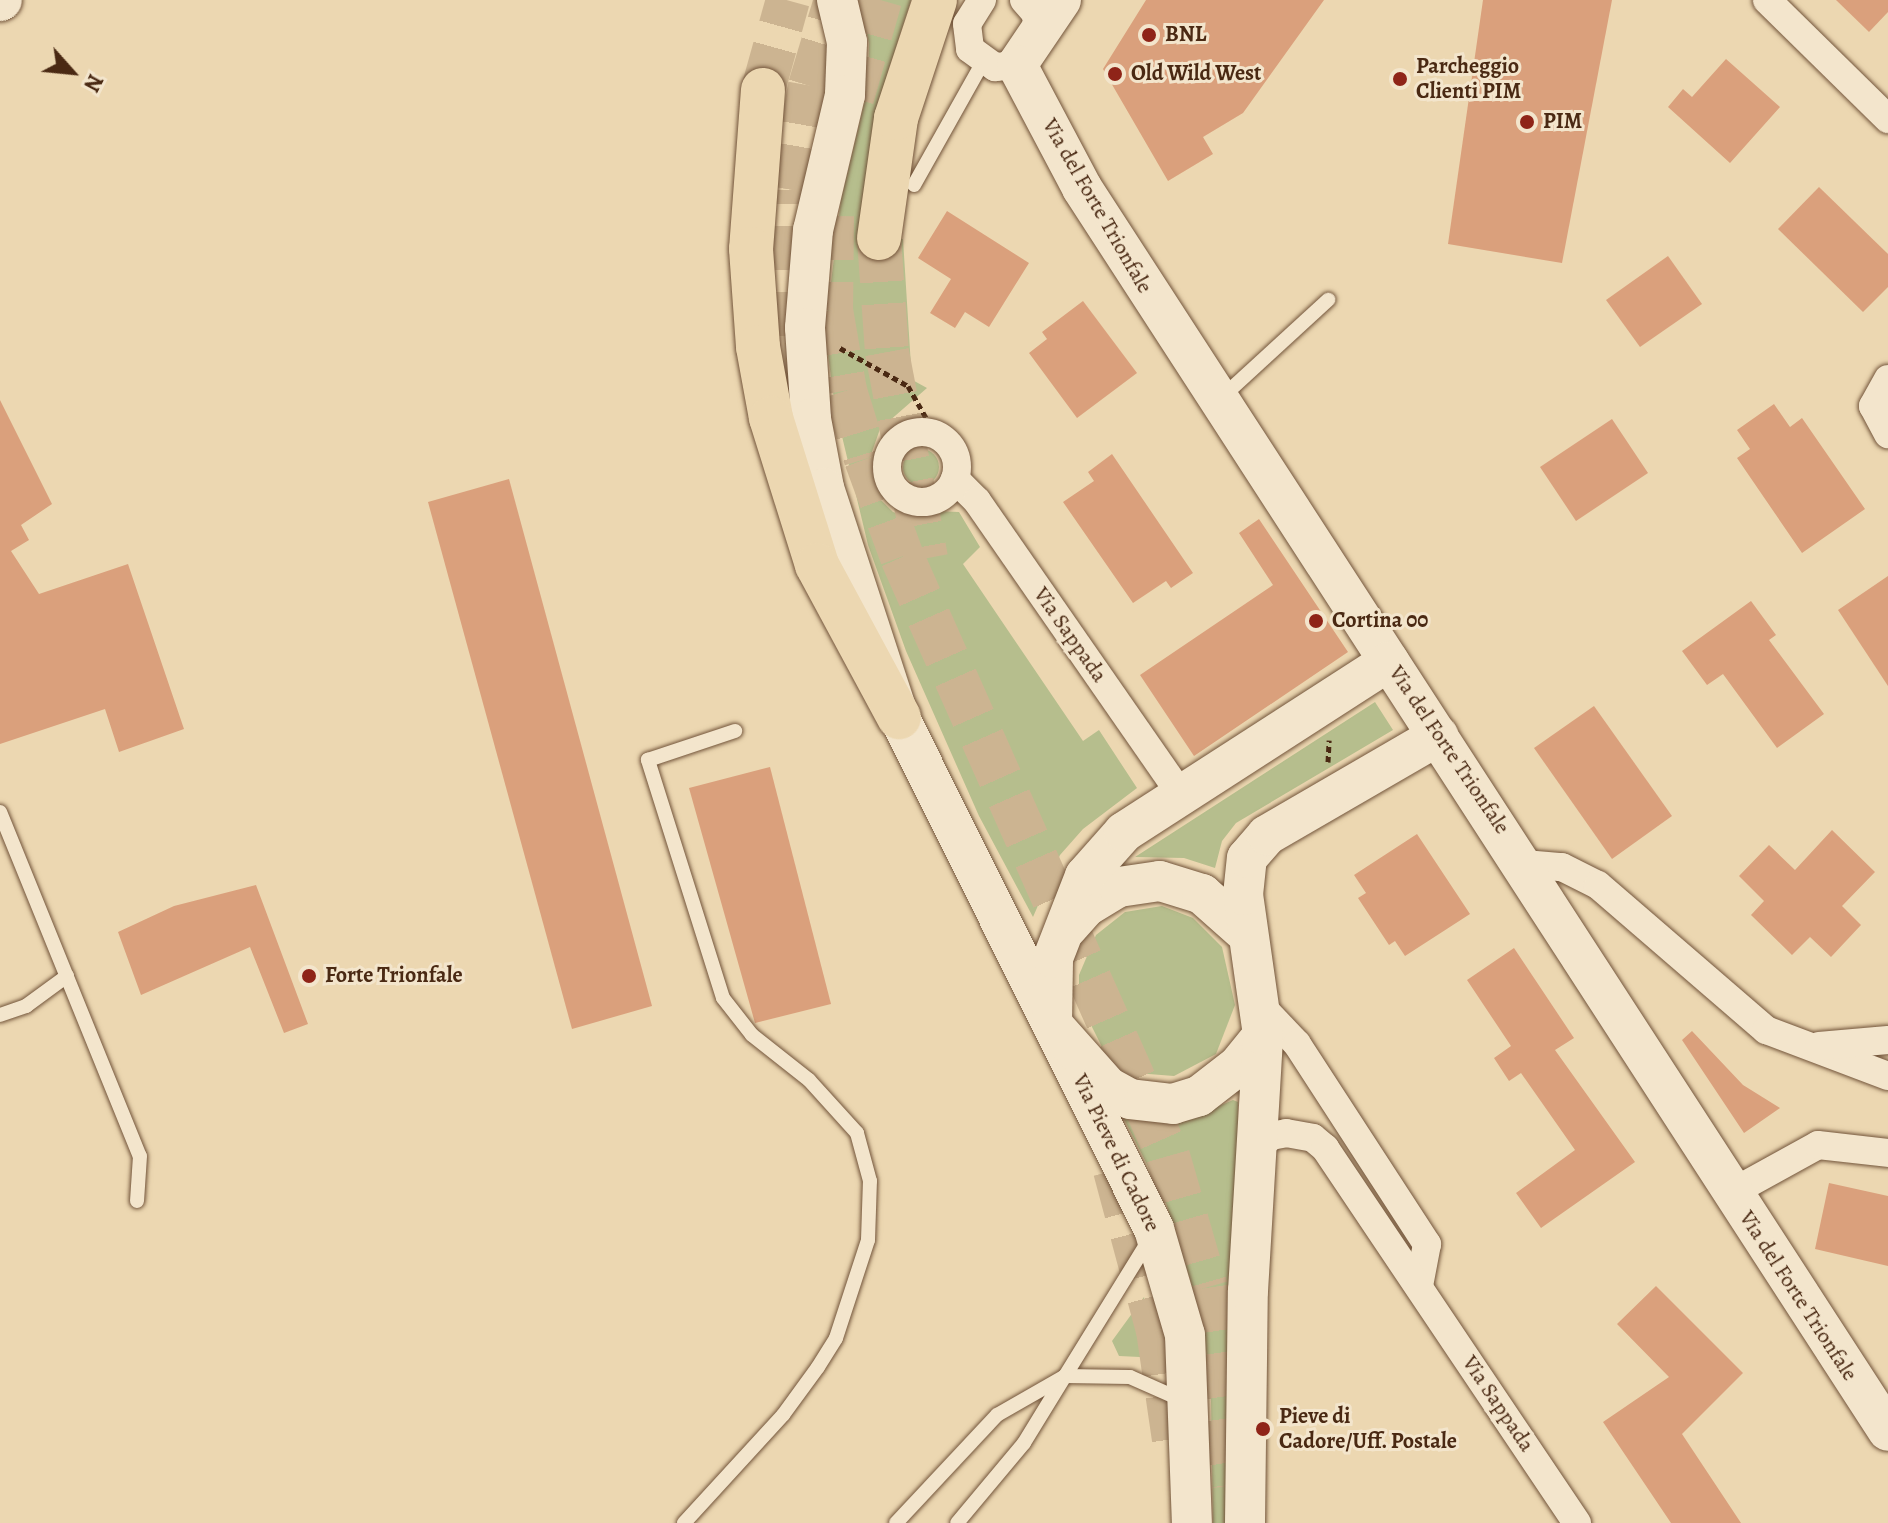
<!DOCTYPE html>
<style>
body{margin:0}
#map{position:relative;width:1888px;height:1523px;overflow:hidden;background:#ecd7b1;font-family:Alegreya,serif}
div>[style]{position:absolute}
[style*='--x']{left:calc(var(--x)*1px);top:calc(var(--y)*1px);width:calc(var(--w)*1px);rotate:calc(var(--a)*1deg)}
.green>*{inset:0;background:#b6be8d}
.round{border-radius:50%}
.building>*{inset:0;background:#daa07c}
.highway-tunnel>*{height:44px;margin-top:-22px;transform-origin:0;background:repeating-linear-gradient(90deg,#ccb491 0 44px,transparent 0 66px)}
.path>*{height:5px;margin-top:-2.5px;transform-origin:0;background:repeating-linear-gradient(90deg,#4a2913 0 6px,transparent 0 10px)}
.roads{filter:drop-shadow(0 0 2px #72543a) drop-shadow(0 0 2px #72543a)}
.lane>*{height:14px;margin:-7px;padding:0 7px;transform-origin:7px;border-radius:7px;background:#f3e5cc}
.street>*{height:28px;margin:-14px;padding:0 14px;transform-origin:14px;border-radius:14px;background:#f3e5cc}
.street>.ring{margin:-14px;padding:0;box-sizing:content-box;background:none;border:28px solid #f3e5cc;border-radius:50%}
.secondary>*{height:40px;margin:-20px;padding:0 20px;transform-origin:20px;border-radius:20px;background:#f3e5cc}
.highway>*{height:44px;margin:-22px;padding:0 22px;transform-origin:22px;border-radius:22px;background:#ecd7b1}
.dots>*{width:22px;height:22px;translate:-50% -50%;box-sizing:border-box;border:4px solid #f3e5cc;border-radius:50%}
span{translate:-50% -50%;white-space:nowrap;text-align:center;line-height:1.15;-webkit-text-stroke:6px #f3e5cc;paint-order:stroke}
.poi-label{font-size:22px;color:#4a2913;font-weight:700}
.left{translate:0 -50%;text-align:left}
.street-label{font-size:22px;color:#4a2913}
.north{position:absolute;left:32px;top:32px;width:80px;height:80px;-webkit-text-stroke:6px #f3e5cc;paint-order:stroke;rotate:117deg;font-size:22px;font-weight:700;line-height:32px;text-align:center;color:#4a2913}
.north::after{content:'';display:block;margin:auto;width:28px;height:36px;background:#4a2913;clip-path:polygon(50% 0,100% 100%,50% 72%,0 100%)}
</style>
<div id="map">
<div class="green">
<div style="clip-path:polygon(859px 0,911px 0,881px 94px,867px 238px,903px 239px,911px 366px,907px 377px,927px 388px,880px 429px,867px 466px,878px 497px,893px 512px,910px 518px,935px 511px,959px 512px,980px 547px,963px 564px,1083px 741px,1099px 730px,1137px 788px,1083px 829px,1060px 855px,1033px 917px,979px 816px,906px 651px,868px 545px,835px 407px,825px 332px,841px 200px,868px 88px,869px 43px)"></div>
<div class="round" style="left:903px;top:449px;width:36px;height:36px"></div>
<div style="clip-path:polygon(1375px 702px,1393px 730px,1236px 823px,1222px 841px,1215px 868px,1184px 858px,1135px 857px)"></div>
<div style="clip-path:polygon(1162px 906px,1193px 918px,1222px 947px,1235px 1005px,1216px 1054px,1174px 1076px,1136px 1073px,1106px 1055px,1079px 1001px,1079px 975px,1096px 935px,1125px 912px)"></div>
<div style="clip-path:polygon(1233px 1100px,1238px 1102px,1238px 1175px,1229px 1523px,1213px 1523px,1211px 1401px,1203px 1320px,1165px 1200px,1124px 1119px,1175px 1125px)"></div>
<div style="clip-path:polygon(1144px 1297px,1159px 1368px,1140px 1357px,1119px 1356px,1112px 1341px)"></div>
</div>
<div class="building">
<div style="clip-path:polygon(1146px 0,1324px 0,1243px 113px,1203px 137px,1213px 154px,1168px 181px,1103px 69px)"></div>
<div style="clip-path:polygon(1483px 0,1612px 0,1562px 263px,1448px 244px)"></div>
<div style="clip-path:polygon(1836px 0,1888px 0,1888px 12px,1869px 32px)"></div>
<div style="clip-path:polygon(1726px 59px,1780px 107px,1730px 163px,1668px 107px,1683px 89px,1692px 97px)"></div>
<div style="clip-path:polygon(1819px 187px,1888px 254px,1888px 287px,1863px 312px,1778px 229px)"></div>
<div style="clip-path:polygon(947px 211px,1029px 263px,989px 327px,965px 312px,955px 328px,930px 313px,951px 279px,918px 258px)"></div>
<div style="clip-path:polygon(1668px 256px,1702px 304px,1640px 347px,1606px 300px)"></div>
<div style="clip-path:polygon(1083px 301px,1137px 373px,1077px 418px,1029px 353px,1047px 339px,1042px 332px)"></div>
<div style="clip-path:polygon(0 400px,52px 504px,21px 525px,29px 540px,11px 551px,39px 594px,128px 564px,184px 729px,119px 752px,105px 709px,0 744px)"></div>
<div style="clip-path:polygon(1774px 404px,1790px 427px,1802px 418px,1865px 509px,1802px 553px,1737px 458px,1750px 449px,1737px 430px)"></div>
<div style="clip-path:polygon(1612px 419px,1648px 473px,1576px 521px,1540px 467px)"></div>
<div style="clip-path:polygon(1112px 454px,1193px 573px,1171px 588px,1166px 581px,1133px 603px,1063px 502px,1094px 481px,1088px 472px)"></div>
<div style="clip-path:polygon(509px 479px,652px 1006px,572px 1029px,428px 502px)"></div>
<div style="clip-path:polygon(1259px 519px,1348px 652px,1194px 756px,1140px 675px,1273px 585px,1239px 533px)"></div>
<div style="clip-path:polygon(1888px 576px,1888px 686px,1838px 610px)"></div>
<div style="clip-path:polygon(1751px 601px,1776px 635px,1769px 640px,1824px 714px,1777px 748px,1723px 674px,1707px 685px,1682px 651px)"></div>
<div style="clip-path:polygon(1594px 706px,1672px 816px,1612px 859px,1534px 748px)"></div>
<div style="clip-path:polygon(770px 767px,831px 1004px,755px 1023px,689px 788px)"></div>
<div style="clip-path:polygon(1832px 830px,1875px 872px,1842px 906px,1861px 925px,1831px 957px,1810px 937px,1792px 955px,1751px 915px,1764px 901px,1739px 876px,1769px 845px,1795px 870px)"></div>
<div style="clip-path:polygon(1417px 834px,1470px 914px,1405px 956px,1395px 941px,1389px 945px,1358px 898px,1366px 893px,1354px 875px)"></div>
<div style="clip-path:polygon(256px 885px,308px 1024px,284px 1033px,250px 947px,141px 995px,118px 932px,174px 906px)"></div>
<div style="clip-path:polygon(1514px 948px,1574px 1038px,1555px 1050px,1635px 1162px,1541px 1228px,1516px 1193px,1575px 1150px,1521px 1073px,1509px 1081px,1494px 1058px,1511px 1046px,1467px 980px)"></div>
<div style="clip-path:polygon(1692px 1031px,1743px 1085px,1780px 1108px,1744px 1133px,1682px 1040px)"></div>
<div style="clip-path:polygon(1829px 1183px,1888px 1196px,1888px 1266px,1815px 1249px)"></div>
<div style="clip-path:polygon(1656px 1286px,1743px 1373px,1682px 1434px,1741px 1523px,1671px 1523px,1603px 1422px,1669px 1377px,1617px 1324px)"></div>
</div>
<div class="highway-tunnel">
<div style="--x:763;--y:90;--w:93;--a:-74.5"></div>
<div style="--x:852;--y:98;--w:102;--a:-74.1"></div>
<div style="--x:832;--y:216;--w:94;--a:90.6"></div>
<div style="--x:831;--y:310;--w:82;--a:80.2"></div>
<div style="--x:845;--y:391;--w:71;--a:72.8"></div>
<div style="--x:866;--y:459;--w:104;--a:69.8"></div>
<div style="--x:902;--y:557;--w:655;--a:66.06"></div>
<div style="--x:1168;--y:1156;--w:137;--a:73.9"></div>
<div style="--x:1206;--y:1288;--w:199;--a:81.6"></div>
<div style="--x:879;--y:238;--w:114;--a:86"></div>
<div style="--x:887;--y:352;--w:210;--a:79.3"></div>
<div style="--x:792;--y:336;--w:146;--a:-90"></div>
<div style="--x:792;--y:190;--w:106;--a:-80.2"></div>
<div style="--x:810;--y:86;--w:90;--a:-73.2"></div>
<div style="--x:1115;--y:1170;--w:166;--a:75"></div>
<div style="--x:1158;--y:1330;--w:117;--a:81.7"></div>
</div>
<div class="path">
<div style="--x:840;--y:348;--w:78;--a:29.2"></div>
<div style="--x:908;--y:386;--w:56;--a:60.3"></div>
<div style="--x:1328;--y:762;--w:22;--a:-87"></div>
</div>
<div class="roads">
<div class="lane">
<div style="--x:914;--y:185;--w:141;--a:-60.7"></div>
<div style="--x:1220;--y:399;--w:147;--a:-42.5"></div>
<div style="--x:0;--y:812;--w:371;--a:67.9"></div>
<div style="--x:140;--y:1156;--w:45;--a:93.8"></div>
<div style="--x:0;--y:1015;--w:28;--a:-19"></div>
<div style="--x:26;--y:1006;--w:51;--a:-36.2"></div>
<div style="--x:1149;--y:1240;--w:160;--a:121.7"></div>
<div style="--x:1065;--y:1376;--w:65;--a:0.9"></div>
<div style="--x:1130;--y:1377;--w:57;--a:23.9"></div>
<div style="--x:684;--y:1523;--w:147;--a:-47.5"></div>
<div style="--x:783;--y:1415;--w:59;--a:-53.9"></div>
<div style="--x:818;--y:1367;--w:34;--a:-58"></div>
<div style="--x:836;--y:1338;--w:103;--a:-71.9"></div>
<div style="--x:868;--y:1240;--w:59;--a:-88.1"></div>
<div style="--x:870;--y:1181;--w:50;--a:-105.2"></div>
<div style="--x:857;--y:1133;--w:72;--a:-132.2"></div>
<div style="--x:809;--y:1080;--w:73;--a:-141.7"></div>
<div style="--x:752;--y:1035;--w:47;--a:-128.1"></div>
<div style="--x:723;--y:998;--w:250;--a:-107.5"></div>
<div style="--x:648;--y:760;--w:92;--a:-18.4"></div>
<div style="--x:896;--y:1523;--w:148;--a:-46.9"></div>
<div style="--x:997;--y:1415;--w:78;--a:-29.8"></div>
<div style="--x:1065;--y:1376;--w:79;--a:121.5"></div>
<div style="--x:1024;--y:1443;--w:104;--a:129.9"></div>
</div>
<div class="street">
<div style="--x:982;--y:0;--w:28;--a:122"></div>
<div style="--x:967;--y:24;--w:25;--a:83"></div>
<div style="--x:970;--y:49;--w:31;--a:36"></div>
<div style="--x:995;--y:67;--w:22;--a:-5"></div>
<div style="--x:1024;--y:0;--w:18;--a:49"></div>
<div style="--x:1036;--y:14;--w:24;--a:85"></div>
<div style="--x:1767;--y:0;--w:170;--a:44.5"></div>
<div style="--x:1888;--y:379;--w:31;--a:119"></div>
<div style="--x:1873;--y:406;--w:32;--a:62"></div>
<div class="ring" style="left:887px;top:432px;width:42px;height:42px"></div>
<div style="--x:955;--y:479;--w:31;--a:45"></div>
<div style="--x:977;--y:501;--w:357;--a:55.2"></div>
<div style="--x:1524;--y:864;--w:38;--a:5"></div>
<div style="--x:1562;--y:867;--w:40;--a:26.6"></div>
<div style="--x:1598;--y:885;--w:222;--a:40.8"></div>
<div style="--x:1766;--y:1030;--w:130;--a:20.7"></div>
<div style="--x:1261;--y:1006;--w:52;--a:46.5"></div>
<div style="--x:1297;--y:1044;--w:239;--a:57"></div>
<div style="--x:1427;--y:1244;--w:43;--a:100.8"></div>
<div style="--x:1819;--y:1046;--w:69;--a:-5"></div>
<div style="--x:1256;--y:1150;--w:21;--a:-43"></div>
<div style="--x:1271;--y:1136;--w:15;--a:-11"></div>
<div style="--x:1286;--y:1133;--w:27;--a:10"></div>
<div style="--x:1313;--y:1138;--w:16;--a:40"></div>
<div style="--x:1325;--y:1148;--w:452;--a:56.1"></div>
<div style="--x:1731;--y:1193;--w:99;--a:-28.9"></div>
<div style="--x:1818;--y:1145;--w:70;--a:6.5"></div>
</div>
<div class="secondary">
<div style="--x:837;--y:0;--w:43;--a:76.6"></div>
<div style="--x:847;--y:42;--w:53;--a:92.2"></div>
<div style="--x:845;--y:95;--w:139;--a:103.3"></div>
<div style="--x:813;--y:230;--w:98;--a:94.7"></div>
<div style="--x:805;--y:328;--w:91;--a:86.2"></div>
<div style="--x:811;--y:419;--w:70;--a:79.3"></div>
<div style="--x:824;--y:488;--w:241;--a:71.9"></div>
<div style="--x:899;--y:717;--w:572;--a:63.52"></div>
<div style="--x:1154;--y:1229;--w:110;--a:73.7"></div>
<div style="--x:1185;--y:1335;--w:188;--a:87.9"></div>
<div style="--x:1061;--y:0;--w:78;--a:124.1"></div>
<div style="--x:1017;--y:65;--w:139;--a:62.1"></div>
<div style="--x:1082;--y:188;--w:1481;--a:57.04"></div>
<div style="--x:0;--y:1;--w:2;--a:-27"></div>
<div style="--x:1067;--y:928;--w:30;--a:-48"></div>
<div style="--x:1087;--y:906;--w:37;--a:-31"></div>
<div style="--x:1119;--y:887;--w:41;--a:-8.3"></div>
<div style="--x:1160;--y:881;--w:44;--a:17.2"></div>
<div style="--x:1202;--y:894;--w:60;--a:41.6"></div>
<div style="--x:1263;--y:1035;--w:38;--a:129"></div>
<div style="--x:1239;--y:1065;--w:51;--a:142.2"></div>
<div style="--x:1199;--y:1096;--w:27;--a:163"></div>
<div style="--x:1173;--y:1104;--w:43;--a:-173.4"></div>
<div style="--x:1130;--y:1099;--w:25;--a:-151"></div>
<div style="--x:1108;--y:1087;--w:84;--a:-131.6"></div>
<div style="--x:1052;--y:1024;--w:66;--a:-89.1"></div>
<div style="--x:1053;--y:958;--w:88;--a:-68.7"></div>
<div style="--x:1085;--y:876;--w:59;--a:-48.4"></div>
<div style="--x:1124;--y:832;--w:315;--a:-32.8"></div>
<div style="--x:1245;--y:1523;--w:232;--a:-89.3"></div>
<div style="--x:1248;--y:1291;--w:256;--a:-86.6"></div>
<div style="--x:1263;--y:1035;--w:141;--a:-98.1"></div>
<div style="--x:1243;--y:895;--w:37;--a:-84"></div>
<div style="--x:1247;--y:858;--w:30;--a:-49"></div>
<div style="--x:1267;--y:835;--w:198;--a:-30.1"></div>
</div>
<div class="highway">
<div style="--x:763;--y:90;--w:159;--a:94.3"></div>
<div style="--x:751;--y:249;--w:98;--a:85.9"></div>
<div style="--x:758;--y:347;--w:72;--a:79.6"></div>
<div style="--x:771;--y:418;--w:154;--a:72.6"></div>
<div style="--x:817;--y:565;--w:173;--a:61.7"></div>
<div style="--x:879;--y:238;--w:121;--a:-81.9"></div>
<div style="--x:896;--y:118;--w:124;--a:-71.7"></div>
</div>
</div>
<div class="dots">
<div style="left:1149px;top:35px;background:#8f2418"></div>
<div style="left:1115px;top:74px;background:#8f2418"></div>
<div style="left:1400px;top:79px;background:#8f2418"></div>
<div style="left:1527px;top:122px;background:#8f2418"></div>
<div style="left:1316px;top:621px;background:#8f2418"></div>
<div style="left:309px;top:976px;background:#8f2418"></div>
<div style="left:1263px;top:1429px;background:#8f2418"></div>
</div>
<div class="poi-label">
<span class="left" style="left:1165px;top:35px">BNL</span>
<span class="left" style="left:1416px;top:79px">Parcheggio<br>Clienti PIM</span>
<span class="left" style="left:1131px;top:74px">Old Wild West</span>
<span class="left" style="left:1543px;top:122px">PIM</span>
<span class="left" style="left:1332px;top:621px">Cortina 00</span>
<span class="left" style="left:325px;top:976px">Forte Trionfale</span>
<span class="left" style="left:1279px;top:1429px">Pieve di<br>Cadore/Uff. Postale</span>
</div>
<div class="street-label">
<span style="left:1097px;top:206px;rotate:60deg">Via del Forte Trionfale</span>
<span style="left:1070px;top:635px;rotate:55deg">Via Sappada</span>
<span style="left:1449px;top:750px;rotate:56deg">Via del Forte Trionfale</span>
<span style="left:1116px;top:1153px;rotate:64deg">Via Pieve di Cadore</span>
<span style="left:1798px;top:1296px;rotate:57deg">Via del Forte Trionfale</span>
<span style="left:1498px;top:1404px;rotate:56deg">Via Sappada</span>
</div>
<div class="north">N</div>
</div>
